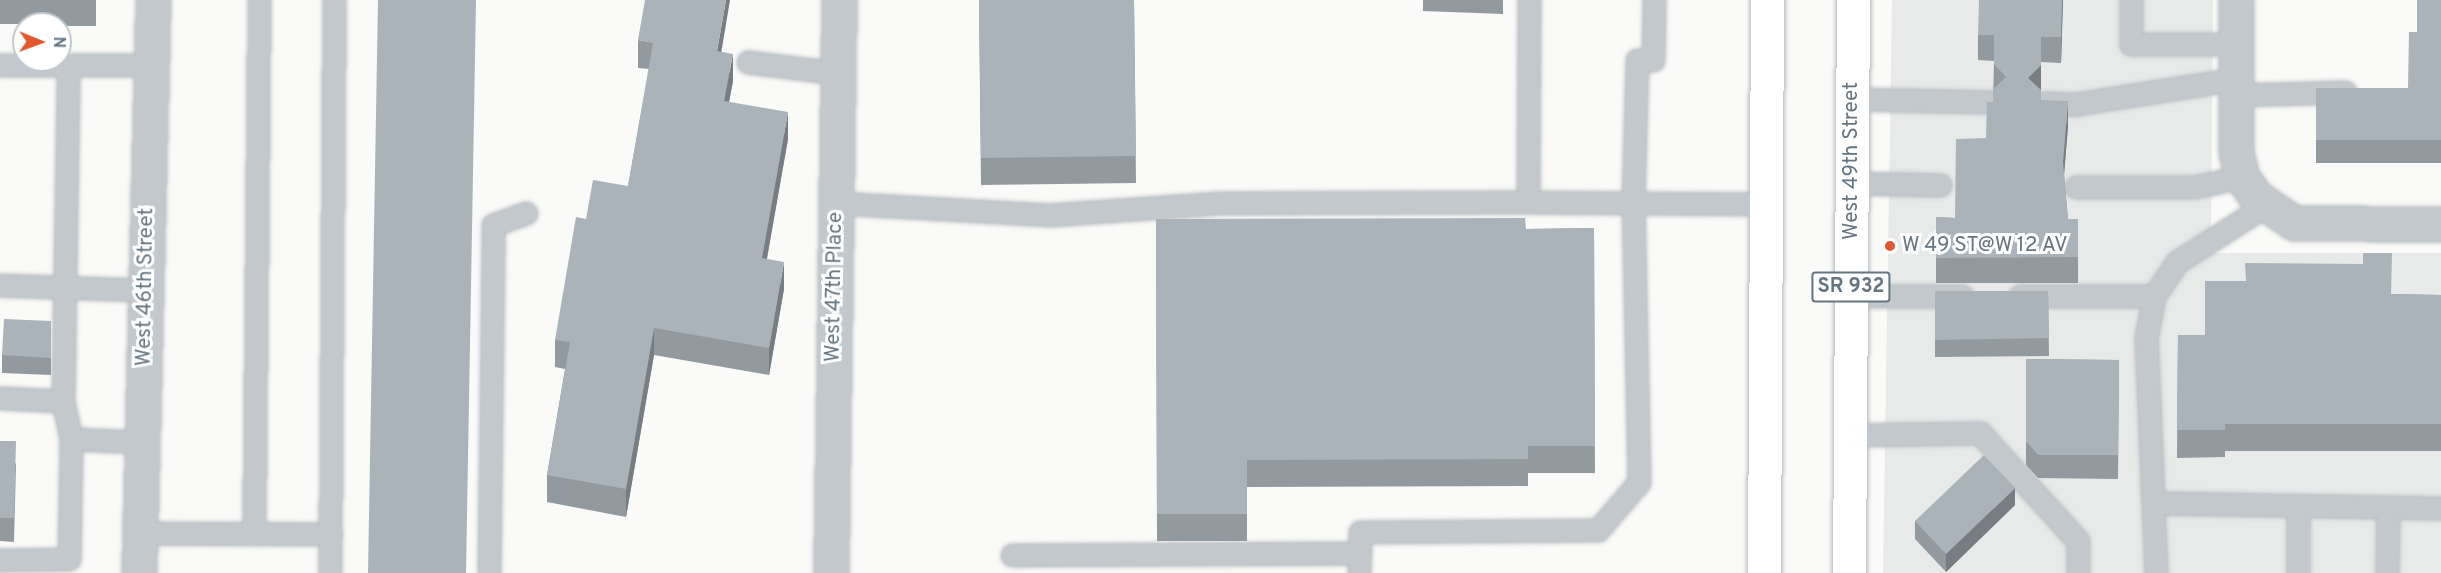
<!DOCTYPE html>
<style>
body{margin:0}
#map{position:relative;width:2441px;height:573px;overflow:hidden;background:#fafaf8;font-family:Overpass,sans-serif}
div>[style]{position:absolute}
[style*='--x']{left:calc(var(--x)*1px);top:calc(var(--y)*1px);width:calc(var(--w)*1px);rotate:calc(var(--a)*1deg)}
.built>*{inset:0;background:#e8e9e9}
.roads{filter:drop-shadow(0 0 2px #b5babe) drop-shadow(0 0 2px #b5babe)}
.service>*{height:21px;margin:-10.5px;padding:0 10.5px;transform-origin:10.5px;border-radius:10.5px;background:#c3c8cc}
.minor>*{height:33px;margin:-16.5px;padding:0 16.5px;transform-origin:16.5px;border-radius:16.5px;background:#c3c8cc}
.tertiary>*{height:33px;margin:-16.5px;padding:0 16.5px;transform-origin:16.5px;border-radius:16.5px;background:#c3c8cc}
.primary>*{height:33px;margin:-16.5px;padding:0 16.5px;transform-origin:16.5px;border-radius:16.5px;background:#fff}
.wall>*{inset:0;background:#929a9f}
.shaded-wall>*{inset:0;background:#777d82}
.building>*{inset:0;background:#aab3b9}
.dots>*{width:16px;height:16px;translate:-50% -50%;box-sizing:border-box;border:3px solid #fff;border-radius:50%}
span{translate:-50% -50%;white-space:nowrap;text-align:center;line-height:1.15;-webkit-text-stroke:6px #fff;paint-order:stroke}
.shield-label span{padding:2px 4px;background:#fff;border:2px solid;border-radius:4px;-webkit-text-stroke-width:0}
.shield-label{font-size:20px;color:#657683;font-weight:700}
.street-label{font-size:21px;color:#657683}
.poi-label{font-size:21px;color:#657683}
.left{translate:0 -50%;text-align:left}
.north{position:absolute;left:12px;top:12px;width:60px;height:60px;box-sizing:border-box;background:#fff;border:2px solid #c1c8cd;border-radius:50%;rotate:91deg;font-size:16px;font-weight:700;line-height:24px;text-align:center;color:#657683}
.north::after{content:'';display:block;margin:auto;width:21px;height:27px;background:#e4572e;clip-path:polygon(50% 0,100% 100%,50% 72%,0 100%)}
</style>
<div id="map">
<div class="built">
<div style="clip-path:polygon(1892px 0,2213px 0,2211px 253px,2441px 253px,2441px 573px,1883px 573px)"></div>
</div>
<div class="roads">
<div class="service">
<div style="--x:1529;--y:0;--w:202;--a:90.3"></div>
<div style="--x:1528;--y:202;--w:105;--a:0.5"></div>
<div style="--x:1633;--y:203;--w:143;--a:-88.4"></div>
<div style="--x:1637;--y:60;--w:16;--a:0"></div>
<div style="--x:1653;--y:60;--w:60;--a:-89"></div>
<div style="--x:2131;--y:0;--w:44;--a:90"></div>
<div style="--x:2131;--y:44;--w:105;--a:0"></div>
<div style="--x:748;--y:62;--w:91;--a:7"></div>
<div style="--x:0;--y:65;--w:152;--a:0"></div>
<div style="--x:2235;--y:95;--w:110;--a:-1.6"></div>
<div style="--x:1852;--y:99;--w:141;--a:1.2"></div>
<div style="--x:2041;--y:103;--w:35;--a:2"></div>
<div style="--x:2076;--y:104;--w:161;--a:-8.9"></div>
<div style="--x:1852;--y:183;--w:88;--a:1.3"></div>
<div style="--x:2076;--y:187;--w:118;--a:0"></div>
<div style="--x:2194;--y:187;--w:49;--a:-11.8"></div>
<div style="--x:836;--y:203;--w:213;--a:3.2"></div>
<div style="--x:1049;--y:215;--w:171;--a:-4"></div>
<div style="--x:1220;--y:203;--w:308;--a:-0.2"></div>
<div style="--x:0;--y:285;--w:146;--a:2"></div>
<div style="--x:1851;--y:296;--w:111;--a:0"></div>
<div style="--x:2020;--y:296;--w:134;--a:0"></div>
<div style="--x:0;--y:398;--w:63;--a:2.7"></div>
<div style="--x:63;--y:401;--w:39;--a:78"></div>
<div style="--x:63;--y:401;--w:336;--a:-89.1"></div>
<div style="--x:1850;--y:435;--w:130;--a:-0.9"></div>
<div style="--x:1980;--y:433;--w:146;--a:47.8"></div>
<div style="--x:2078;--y:541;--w:32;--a:90"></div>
<div style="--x:2156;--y:503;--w:285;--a:1"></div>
<div style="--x:2298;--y:506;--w:67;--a:90"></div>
<div style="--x:140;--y:533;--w:191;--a:0.3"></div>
<div style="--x:254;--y:533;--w:533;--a:-89.46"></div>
<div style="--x:1012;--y:555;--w:348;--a:-0.3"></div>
<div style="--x:0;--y:560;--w:69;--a:-0.8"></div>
<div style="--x:69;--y:559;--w:120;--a:-89"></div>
<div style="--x:71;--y:439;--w:72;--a:2.4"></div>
<div style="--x:330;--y:573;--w:573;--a:-89.6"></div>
<div style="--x:489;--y:573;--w:348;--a:-89.3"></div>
<div style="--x:493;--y:225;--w:35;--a:-20"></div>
<div style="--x:1359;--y:573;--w:41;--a:-88.6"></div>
<div style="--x:1360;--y:532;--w:238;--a:-0.5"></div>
<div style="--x:1598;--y:530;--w:63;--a:-49.5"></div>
<div style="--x:1639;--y:482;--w:279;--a:-91.2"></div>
<div style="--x:1633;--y:203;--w:133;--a:0.4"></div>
<div style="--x:2156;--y:573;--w:235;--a:-92.4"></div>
<div style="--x:2146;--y:338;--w:43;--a:-79.2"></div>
<div style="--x:2154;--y:296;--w:41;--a:-55.9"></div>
<div style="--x:2177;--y:262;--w:104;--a:-32.5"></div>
<div style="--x:2387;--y:573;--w:66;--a:-89.1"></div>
</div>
<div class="minor">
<div style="--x:2236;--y:0;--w:152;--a:90"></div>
<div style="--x:2236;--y:152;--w:26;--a:77"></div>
<div style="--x:2242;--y:177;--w:24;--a:55"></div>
<div style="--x:2256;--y:197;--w:46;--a:34.4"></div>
<div style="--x:2294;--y:223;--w:147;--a:0.4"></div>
<div style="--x:831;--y:573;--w:573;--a:-89.2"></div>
</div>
<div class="tertiary">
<div style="--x:139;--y:573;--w:573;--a:-88.6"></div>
</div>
<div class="primary">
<div style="--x:1764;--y:573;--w:573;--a:-89.7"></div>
<div style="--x:1849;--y:573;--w:573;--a:-89.6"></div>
</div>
</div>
<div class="wall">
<div style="clip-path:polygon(0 0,96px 0,96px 26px,60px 26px,60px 24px,0 24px)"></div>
<div style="clip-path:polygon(979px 0,1134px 0,1136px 183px,981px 185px)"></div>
<div style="clip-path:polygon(1423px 0,1503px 0,1503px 14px,1423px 11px)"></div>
<div style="clip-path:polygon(2063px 0,2061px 63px,2041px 62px,2041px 100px,2068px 126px,2064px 174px,2068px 219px,2078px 219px,2078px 283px,1936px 283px,1936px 217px,1955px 218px,1986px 138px,1993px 102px,1994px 61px,1978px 60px,1978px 35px)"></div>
<div style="clip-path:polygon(2441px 0,2441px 163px,2316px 163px,2316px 88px,2408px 88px,2417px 32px)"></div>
<div style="clip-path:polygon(638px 40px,721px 52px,733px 81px,729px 102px,788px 139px,767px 259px,784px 289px,769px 375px,654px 355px,626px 517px,547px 502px,547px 475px,565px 369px,555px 367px,555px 340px,628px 186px,649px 69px,638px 68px)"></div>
<div style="clip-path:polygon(1156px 219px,1526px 229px,1594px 228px,1595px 473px,1528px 473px,1528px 486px,1247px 487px,1247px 541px,1157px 541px)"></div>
<div style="clip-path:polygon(1935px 291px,2048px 291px,2049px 356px,1935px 357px)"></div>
<div style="clip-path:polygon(2391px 294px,2441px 295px,2441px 451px,2225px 451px,2225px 457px,2177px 458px,2178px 335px,2205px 335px)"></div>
<div style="clip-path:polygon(51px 321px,51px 375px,2px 373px,2px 355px)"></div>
<div style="clip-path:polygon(2026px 359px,2119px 360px,2118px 479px,2038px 478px,2026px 465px)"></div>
<div style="clip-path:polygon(0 441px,16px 464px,14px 542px,0 541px)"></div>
<div style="clip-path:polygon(2015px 505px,1946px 572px,1915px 539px,1915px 521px)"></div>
</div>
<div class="shaded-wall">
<div style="clip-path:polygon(726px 0,730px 0,717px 78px,717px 51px)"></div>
<div style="clip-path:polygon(2062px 0,2063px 0,2061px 63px,2061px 37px)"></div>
<div style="clip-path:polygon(733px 54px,733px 81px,724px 128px,724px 101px)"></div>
<div style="clip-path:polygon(2041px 65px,2041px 90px,2028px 78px)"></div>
<div style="clip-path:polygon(2068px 101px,2068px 126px,2063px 188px,2063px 162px)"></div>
<div style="clip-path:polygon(788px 112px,788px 139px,762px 285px,762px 258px)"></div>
<div style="clip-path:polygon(784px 262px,784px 289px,769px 375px,769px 348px)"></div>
<div style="clip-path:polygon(654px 328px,654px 355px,626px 517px,626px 489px)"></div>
<div style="clip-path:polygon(2015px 488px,2015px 505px,1946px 572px,1946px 554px)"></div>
</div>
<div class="building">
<div style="clip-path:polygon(378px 0,476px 0,466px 573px,368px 573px)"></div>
<div style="clip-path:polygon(645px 0,726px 0,717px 51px,733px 54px,724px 101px,788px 112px,762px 258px,784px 262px,769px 348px,654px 328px,626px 489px,547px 475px,570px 342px,555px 340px,576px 217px,586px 219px,593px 180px,628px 186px,653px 43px,638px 40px)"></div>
<div style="clip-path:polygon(979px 0,1134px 0,1136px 156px,981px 158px)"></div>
<div style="clip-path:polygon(1979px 0,2062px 0,2061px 37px,2041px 37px,2041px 65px,2028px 78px,2041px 90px,2041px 100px,2068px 101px,2063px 162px,2068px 219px,2078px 219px,2078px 257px,1936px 258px,1936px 217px,1955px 218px,1956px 139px,1986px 138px,1987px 102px,1993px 102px,1993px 89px,2006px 77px,1994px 64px,1994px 35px,1978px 35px)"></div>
<div style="clip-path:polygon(2417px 0,2441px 0,2441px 140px,2316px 140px,2316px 88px,2408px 88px,2409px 32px,2417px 32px)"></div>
<div style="clip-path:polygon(1525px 218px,1526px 229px,1594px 228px,1595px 446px,1528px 446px,1528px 459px,1247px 460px,1247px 514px,1157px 514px,1156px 219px)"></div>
<div style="clip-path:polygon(2363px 253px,2392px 253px,2391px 294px,2441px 295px,2441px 424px,2225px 424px,2225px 430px,2177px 430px,2178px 335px,2205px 335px,2205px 281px,2246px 281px,2245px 263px,2363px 264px)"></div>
<div style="clip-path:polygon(1935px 291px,2048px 291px,2049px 338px,1935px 340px)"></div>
<div style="clip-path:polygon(4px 319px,51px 321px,51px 358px,2px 355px)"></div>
<div style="clip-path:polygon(2026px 359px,2119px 360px,2118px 455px,2038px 455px,2026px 441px)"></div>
<div style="clip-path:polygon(0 441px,16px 441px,14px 518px,0 518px)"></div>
<div style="clip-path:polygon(1984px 455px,2015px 488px,1946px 554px,1915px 521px)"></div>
</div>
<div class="dots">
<div style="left:1890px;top:246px;background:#e4572e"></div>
</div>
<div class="shield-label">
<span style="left:1851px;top:287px">SR 932</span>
</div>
<div class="street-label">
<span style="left:1852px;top:161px;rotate:-90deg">West 49th Street</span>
<span style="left:146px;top:287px;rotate:-89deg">West 46th Street</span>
<span style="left:835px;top:287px;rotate:-89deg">West 47th Place</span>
</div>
<div class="poi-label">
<span class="left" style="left:1902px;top:246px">W 49 ST@W 12 AV</span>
</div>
<div class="north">N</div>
</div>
